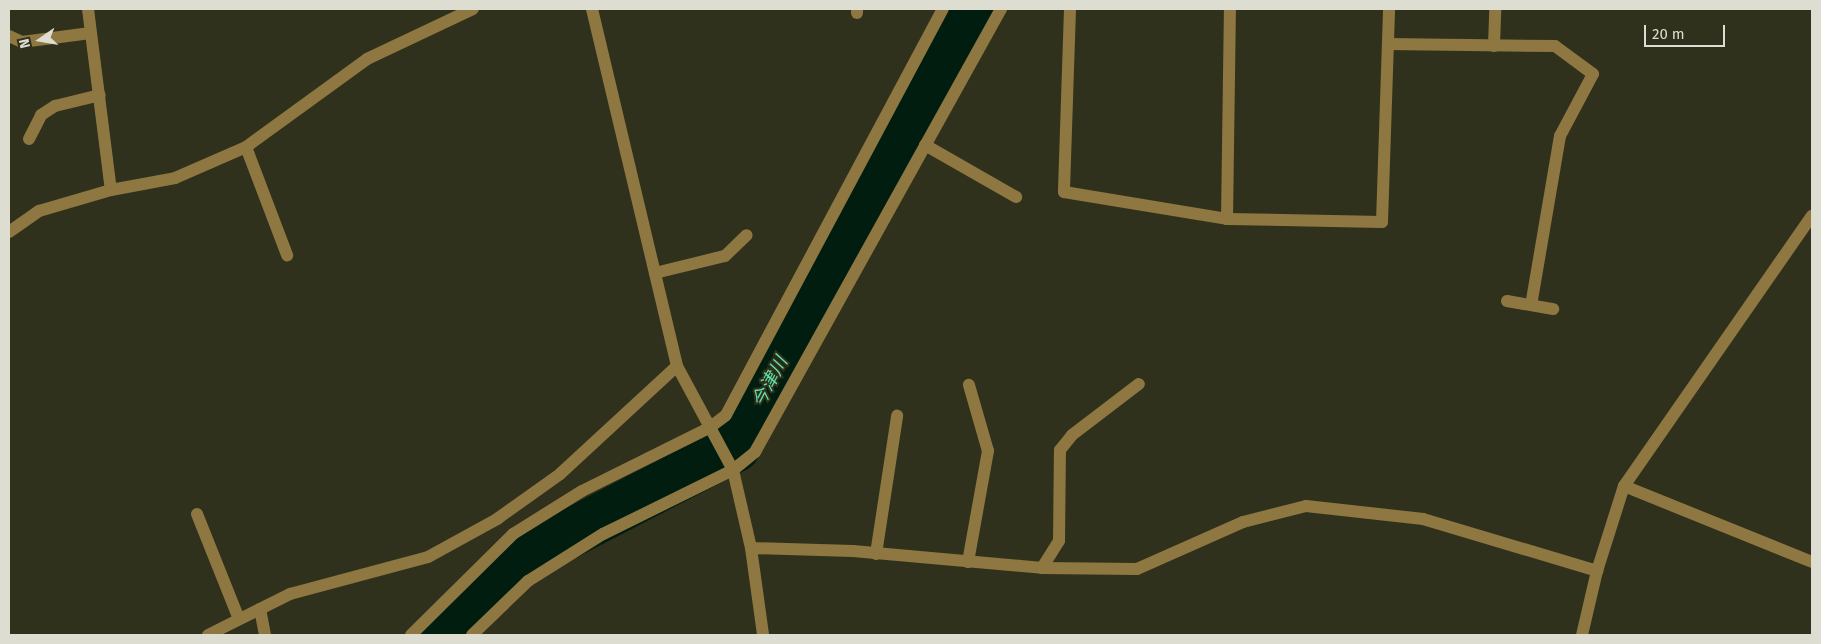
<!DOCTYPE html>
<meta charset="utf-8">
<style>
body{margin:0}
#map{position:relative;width:1821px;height:644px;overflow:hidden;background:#30311c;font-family:"Fira Sans","Noto Sans JP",sans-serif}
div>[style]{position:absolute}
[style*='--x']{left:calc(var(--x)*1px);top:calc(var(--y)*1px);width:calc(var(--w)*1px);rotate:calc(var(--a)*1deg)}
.river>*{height:49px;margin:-24.5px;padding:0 24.5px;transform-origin:24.5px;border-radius:24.5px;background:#001d10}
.minor>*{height:12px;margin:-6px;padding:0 6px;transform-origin:6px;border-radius:6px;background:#8f7741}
span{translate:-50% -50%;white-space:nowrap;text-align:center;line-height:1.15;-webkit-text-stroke:4px #30311c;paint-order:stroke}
.water-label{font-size:18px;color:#5ee2a9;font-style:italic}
.frame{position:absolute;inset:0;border:10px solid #ddded1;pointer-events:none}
.north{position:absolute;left:15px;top:15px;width:50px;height:50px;-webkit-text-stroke:4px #30311c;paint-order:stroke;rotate:257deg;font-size:14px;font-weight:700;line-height:20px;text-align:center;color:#ddded1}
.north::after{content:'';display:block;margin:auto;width:18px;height:22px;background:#ddded1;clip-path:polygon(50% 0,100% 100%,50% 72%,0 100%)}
.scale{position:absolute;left:1644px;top:25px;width:81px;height:22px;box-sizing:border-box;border:2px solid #ddded1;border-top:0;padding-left:6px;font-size:15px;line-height:18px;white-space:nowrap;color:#ddded1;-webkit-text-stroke:4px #30311c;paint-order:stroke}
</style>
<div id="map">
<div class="river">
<div style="--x:443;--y:635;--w:114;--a:-43.9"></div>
<div style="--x:525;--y:556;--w:237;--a:-27.4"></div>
<div style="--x:735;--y:447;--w:498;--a:-61.6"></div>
</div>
<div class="minor">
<div style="--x:88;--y:9;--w:182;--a:82.8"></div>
<div style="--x:592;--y:9;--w:367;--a:76.6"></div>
<div style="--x:677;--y:366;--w:118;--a:61.7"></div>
<div style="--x:733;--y:470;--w:80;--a:77"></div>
<div style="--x:751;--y:548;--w:88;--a:82.1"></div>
<div style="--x:1070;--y:9;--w:183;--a:91.9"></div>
<div style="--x:1064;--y:192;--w:165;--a:9.4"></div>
<div style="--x:1227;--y:219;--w:155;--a:1.1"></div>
<div style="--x:1382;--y:222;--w:213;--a:-88.1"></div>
<div style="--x:857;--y:13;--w:4;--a:-90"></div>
<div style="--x:9;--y:36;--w:14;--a:25"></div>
<div style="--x:22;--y:42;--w:69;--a:-7.5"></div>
<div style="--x:1388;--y:44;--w:167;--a:0.7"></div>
<div style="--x:1555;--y:46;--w:47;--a:36.4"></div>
<div style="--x:1593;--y:74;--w:70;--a:118"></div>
<div style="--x:1560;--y:136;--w:171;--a:99.7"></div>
<div style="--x:1494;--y:46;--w:37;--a:-88"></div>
<div style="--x:29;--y:139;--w:27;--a:-63"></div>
<div style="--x:41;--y:115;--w:17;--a:-33"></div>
<div style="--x:55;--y:106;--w:46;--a:-13.7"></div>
<div style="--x:925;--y:145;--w:105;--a:29.7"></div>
<div style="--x:246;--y:147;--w:116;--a:69.2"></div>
<div style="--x:1227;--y:219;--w:210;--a:-89.2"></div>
<div style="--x:9;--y:232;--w:37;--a:-35"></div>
<div style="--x:39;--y:211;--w:75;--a:-16.3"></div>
<div style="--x:111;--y:190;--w:65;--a:-10.6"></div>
<div style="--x:175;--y:178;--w:77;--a:-23.6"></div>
<div style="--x:246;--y:147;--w:150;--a:-36"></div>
<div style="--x:367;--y:59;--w:117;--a:-25.3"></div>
<div style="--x:655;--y:273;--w:72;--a:-13.7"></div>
<div style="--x:725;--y:256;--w:30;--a:-44"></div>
<div style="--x:1507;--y:301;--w:47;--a:9.9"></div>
<div style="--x:1624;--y:486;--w:203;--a:22"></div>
<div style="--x:197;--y:514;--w:113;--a:68.2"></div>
<div style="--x:751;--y:548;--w:102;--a:1.7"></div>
<div style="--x:853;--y:551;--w:190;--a:5.1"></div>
<div style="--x:1042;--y:568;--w:95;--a:0.6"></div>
<div style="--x:1137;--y:569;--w:116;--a:-23.9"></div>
<div style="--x:1243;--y:522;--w:65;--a:-14.3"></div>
<div style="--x:1306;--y:506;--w:118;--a:6.3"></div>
<div style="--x:1423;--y:519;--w:182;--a:16.6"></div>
<div style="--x:876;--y:554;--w:140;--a:-81.3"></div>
<div style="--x:968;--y:562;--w:113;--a:-79.8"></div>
<div style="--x:988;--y:451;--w:69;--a:-106.1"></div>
<div style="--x:1042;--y:568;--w:32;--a:-58"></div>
<div style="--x:1059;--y:541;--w:91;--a:-89.4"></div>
<div style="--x:1060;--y:450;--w:19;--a:-51"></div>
<div style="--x:1072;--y:435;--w:84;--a:-37.3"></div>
<div style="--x:260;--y:609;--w:26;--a:79"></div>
<div style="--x:208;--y:635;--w:92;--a:-26.6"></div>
<div style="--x:290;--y:594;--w:143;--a:-15"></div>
<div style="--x:428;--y:557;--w:79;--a:-28.8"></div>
<div style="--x:497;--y:519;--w:77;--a:-35.5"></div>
<div style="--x:560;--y:474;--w:159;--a:-42.7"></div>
<div style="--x:411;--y:635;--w:144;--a:-44.7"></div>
<div style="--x:513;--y:534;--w:81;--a:-31.9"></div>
<div style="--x:582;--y:491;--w:142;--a:-26.4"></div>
<div style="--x:709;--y:428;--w:21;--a:-37"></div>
<div style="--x:726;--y:415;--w:460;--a:-61.9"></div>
<div style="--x:472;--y:635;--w:78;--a:-44"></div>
<div style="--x:528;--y:581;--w:89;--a:-32.1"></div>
<div style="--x:603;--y:534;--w:145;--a:-26.2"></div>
<div style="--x:733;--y:470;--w:28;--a:-39"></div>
<div style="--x:755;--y:452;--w:507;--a:-60.96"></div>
<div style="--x:1582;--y:635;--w:66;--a:-76.8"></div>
<div style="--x:1597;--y:571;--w:89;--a:-72.4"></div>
<div style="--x:1624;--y:486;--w:329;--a:-55.2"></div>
</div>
<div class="water-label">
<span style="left:770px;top:382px;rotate:-62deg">今津川</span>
</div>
<div class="frame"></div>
<div class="north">N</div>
<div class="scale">20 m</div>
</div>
